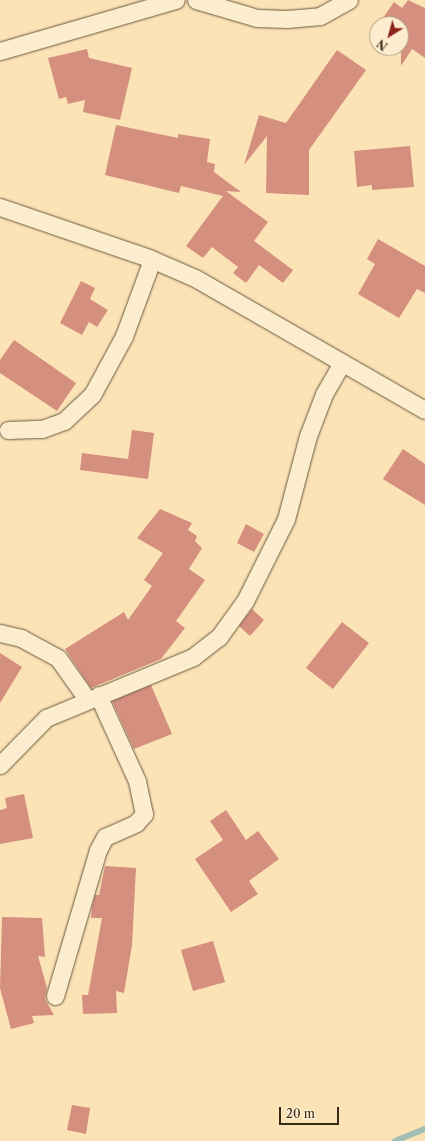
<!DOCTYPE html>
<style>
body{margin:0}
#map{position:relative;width:425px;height:1141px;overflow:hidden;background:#fce3b5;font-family:"Libre Caslon Text",serif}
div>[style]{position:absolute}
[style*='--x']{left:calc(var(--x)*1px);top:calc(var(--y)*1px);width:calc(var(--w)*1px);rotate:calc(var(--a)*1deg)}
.stream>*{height:6px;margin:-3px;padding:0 3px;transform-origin:3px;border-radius:3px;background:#a1bdb5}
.building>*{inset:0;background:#d48f7e}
.roads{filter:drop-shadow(0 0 1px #685840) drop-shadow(0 0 1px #685840)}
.minor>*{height:17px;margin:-8.5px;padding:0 8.5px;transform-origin:8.5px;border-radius:8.5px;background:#fdedcf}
span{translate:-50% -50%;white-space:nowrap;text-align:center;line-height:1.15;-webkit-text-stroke:3.5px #fdedcf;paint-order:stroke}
.north{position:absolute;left:369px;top:16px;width:40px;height:40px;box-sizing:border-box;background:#fdedcf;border:1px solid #ae9f86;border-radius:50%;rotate:217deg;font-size:11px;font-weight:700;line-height:16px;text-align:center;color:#372a19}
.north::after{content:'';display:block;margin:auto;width:14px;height:18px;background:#8f2418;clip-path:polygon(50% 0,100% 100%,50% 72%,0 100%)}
.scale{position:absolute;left:279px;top:1107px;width:60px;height:18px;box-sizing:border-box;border:2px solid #372a19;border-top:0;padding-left:5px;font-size:12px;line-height:14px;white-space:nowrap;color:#372a19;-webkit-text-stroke:3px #fdedcf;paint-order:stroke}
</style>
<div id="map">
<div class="stream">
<div style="--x:395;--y:1141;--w:32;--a:-22"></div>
</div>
<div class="building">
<div style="clip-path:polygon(408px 0,425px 8px,425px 58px,412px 49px,401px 66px,401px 24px,391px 24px,383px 18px,394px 2px,402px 8px)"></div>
<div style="clip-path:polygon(87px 49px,89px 58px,132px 68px,120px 120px,83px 112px,85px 100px,68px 104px,66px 97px,59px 99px,48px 58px)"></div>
<div style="clip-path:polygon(337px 50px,366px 70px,309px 150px,309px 195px,266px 193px,267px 136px,244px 165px,259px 115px,286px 123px)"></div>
<div style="clip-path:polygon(116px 125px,178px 138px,178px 134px,210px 139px,207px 162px,215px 164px,214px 172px,241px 192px,226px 191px,268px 222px,254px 241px,293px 270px,283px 283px,259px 265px,246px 283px,233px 273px,238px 267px,212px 247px,203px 258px,186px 246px,223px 196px,181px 186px,179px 193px,105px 175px)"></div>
<div style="clip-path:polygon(410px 146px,414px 187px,372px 190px,372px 185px,357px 187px,354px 151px)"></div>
<div style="clip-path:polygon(378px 239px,425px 266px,425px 293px,417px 289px,399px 318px,358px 294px,375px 264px,367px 259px)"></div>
<div style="clip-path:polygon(81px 281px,95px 288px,90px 299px,108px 310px,97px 327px,89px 322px,82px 335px,60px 323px)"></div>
<div style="clip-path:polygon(14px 340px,76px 383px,57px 411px,0 373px,0 360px)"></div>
<div style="clip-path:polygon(132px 430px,154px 433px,148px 479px,80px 470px,82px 453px,128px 459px)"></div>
<div style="clip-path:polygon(403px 449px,425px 464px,425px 505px,383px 479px)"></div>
<div style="clip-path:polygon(160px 509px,192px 523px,188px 530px,197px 536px,195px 541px,202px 548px,189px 569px,205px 580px,176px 621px,185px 628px,161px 659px,91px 688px,65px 649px,124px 612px,128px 620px,152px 586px,144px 580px,163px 553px,137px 538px)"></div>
<div style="clip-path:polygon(246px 524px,264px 534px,254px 552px,237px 543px)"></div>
<div style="clip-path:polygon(252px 609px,264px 620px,250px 636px,239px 626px)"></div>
<div style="clip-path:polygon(342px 622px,369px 643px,333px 689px,306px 668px)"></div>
<div style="clip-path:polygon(0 653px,22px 667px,0 703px)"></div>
<div style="clip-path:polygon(151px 685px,172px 734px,134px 749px,112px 701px)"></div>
<div style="clip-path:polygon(24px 794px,33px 838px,0 844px,0 810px,7px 808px,5px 798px)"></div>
<div style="clip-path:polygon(226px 810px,246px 840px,258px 831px,279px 859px,249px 881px,258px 894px,231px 912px,195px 859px,223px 840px,210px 821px)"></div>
<div style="clip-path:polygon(105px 866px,136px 868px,132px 945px,124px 993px,116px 991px,117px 1013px,83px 1014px,82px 995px,88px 995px,102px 918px,91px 918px,92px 907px,95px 895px,99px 895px)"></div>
<div style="clip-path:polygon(2px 917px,42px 918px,45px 957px,38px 956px,47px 988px,45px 999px,54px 1015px,32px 1016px,34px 1023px,11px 1029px,0 988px)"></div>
<div style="clip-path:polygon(213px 941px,225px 982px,193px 991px,181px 950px)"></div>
<div style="clip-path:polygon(72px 1105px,90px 1108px,86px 1134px,67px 1130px)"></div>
</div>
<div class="roads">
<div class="minor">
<div style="--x:196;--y:0;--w:64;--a:16.4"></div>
<div style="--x:257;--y:18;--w:30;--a:2"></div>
<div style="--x:287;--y:19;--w:33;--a:-5"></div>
<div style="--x:320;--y:16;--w:33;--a:-29"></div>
<div style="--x:0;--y:51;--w:183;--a:-16.2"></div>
<div style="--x:0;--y:207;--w:157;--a:18.9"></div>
<div style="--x:149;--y:258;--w:52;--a:23.6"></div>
<div style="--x:197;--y:279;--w:263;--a:29.9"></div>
<div style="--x:8;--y:430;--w:34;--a:-2"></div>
<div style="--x:42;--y:429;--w:23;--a:-20"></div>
<div style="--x:64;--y:421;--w:38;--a:-43"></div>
<div style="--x:92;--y:395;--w:67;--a:-61.5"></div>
<div style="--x:124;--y:336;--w:81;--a:-69.8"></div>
<div style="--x:0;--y:633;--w:22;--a:13"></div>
<div style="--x:21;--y:638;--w:42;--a:28.4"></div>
<div style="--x:58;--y:658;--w:50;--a:54.7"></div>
<div style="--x:0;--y:765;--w:66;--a:-45.6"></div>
<div style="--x:46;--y:718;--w:159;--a:-22.5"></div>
<div style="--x:193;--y:657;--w:33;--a:-38"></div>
<div style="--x:219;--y:637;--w:44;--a:-54.2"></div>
<div style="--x:245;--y:601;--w:92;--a:-63.4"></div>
<div style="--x:286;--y:519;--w:86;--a:-75.2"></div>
<div style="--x:308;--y:436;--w:45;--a:-69.1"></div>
<div style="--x:324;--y:394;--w:36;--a:-60"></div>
<div style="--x:55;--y:996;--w:152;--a:-73.6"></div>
<div style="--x:98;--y:850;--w:15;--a:-62"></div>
<div style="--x:105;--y:837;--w:34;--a:-24"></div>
<div style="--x:136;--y:823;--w:12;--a:-48"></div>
<div style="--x:144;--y:814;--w:34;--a:-102"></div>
<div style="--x:137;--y:781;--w:94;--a:-114.4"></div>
</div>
</div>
<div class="north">N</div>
<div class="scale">20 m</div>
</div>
